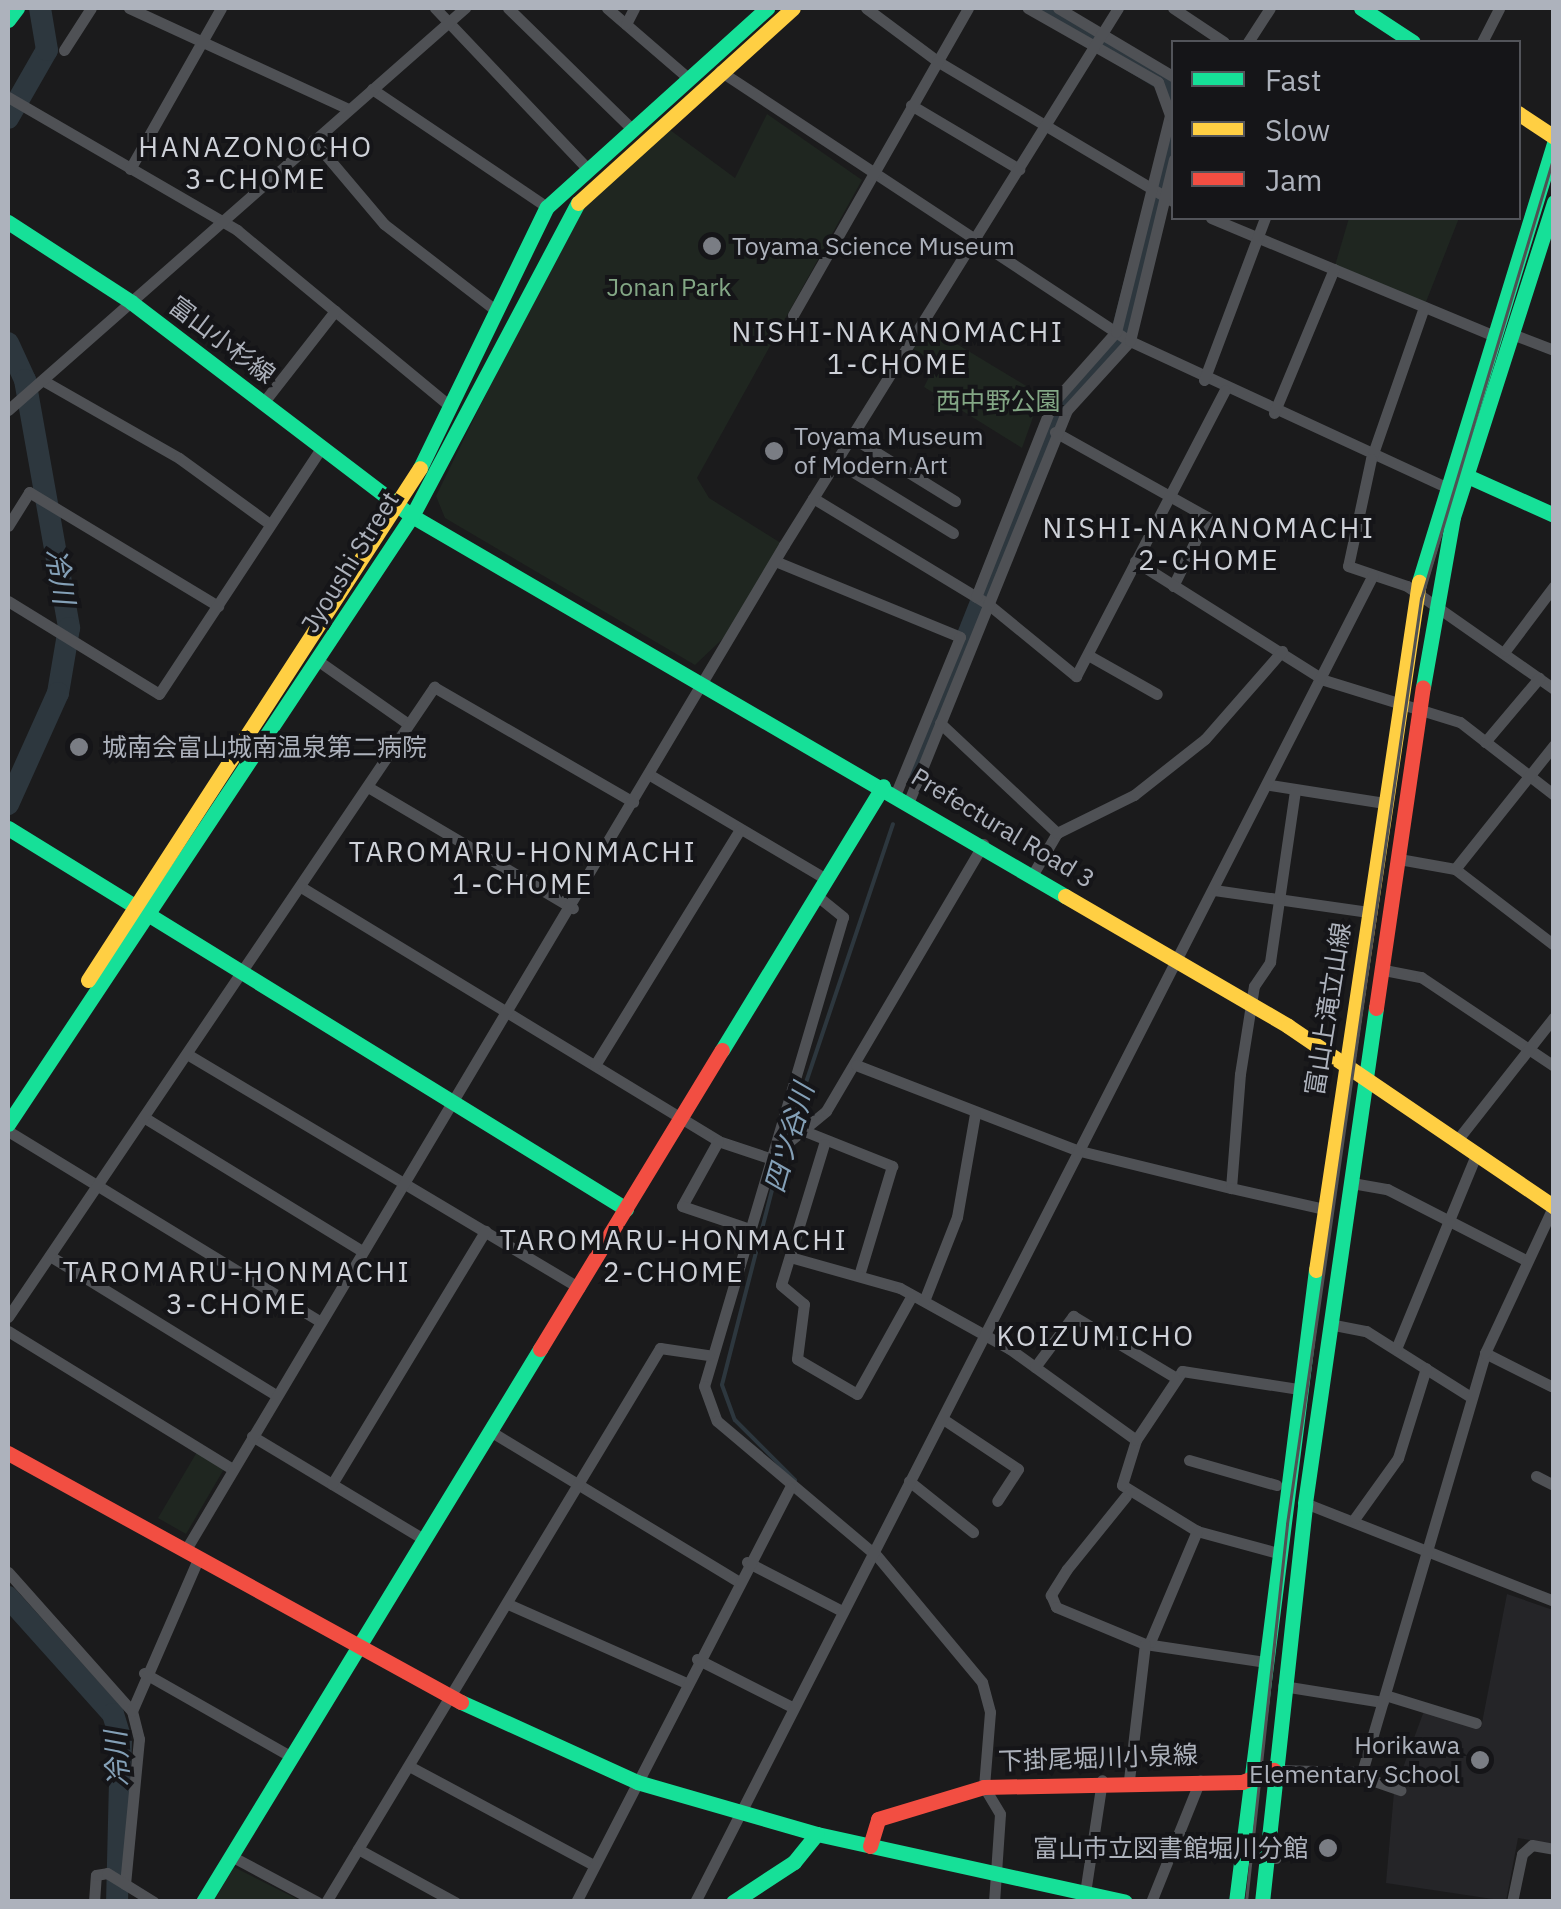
<!DOCTYPE html>
<meta charset="utf-8">
<style>
body{margin:0}
#map{position:relative;width:1561px;height:1909px;overflow:hidden;background:#1b1b1c;font-family:"IBM Plex Sans","Noto Sans JP",sans-serif}
div>[style]{position:absolute}
[style*='--x']{left:calc(var(--x)*1px);top:calc(var(--y)*1px);width:calc(var(--w)*1px);rotate:calc(var(--a)*1deg)}
.built>*{inset:0;background:#252528}
.green>*{inset:0;background:#1f2620}
.stream>*{height:4px;margin:-2px;padding:0 2px;transform-origin:2px;border-radius:2px;background:#2d373e}
.river>*{height:22px;margin:-11px;padding:0 11px;transform-origin:11px;border-radius:11px;background:#2d373e}
.street>*{height:11px;margin:-5.5px;padding:0 5.5px;transform-origin:5.5px;border-radius:5.5px;background:#4f5155}
.fast>*{height:15px;margin:-7.5px;padding:0 7.5px;transform-origin:7.5px;border-radius:7.5px;background:#16e098}
.slow>*{height:15px;margin:-7.5px;padding:0 7.5px;transform-origin:7.5px;border-radius:7.5px;background:#ffcf43}
.jam>*{height:15px;margin:-7.5px;padding:0 7.5px;transform-origin:7.5px;border-radius:7.5px;background:#f24e42}
.tram>*{height:2.5px;margin:-1.25px;padding:0 1.25px;transform-origin:1.25px;border-radius:1.25px;background:#505153}
.dots>*{width:28px;height:28px;translate:-50% -50%;box-sizing:border-box;border:5px solid #151518;border-radius:50%}
span{translate:-50% -50%;white-space:nowrap;text-align:center;line-height:1.15;-webkit-text-stroke:8px #151518;paint-order:stroke}
.poi-label{font-size:25px;color:#adb2bc}
.left{translate:0 -50%;text-align:left}
.right{translate:-100% -50%;text-align:right}
.park-label{font-size:25px;color:#83a785}
.street-label{font-size:25px;color:#adb2bc}
.neighbourhood-label{font-size:28px;color:#ced1d8;letter-spacing:2.5px}
.water-label{font-size:28px;color:#84a0b7;font-style:italic}
.frame{position:absolute;inset:0;border:10px solid #adb2bc;pointer-events:none}
.legend{position:absolute;left:1171px;top:40px;width:350px;height:180px;box-sizing:border-box;background:#151518;border:2px solid #52545a;margin:0;padding:12px 18px;list-style:none;font-size:30px;color:#adb2bc}
.legend li{display:flex;align-items:center;gap:20px;height:50px}
.legend b{width:50px;border:2px solid #52545a}
</style>
<div id="map">
<div class="built">
<div style="clip-path:polygon(1507px 1594px,1553px 1610px,1553px 1844px,1518px 1838px,1506px 1901px,1386px 1883px,1394px 1792px,1424px 1711px,1481px 1728px)"></div>
</div>
<div class="green">
<div style="clip-path:polygon(767px 114px,862px 180px,697px 478px,709px 498px,784px 545px,735px 627px,695px 665px,445px 518px,436px 496px,571px 221px,666px 127px,735px 178px)"></div>
<div style="clip-path:polygon(1349px 218px,1459px 218px,1424px 307px,1334px 269px)"></div>
<div style="clip-path:polygon(927px 326px,1041px 395px,1022px 448px,924px 387px,936px 363px,911px 348px)"></div>
<div style="clip-path:polygon(197px 1452px,224px 1469px,186px 1534px,158px 1518px)"></div>
<div style="clip-path:polygon(234px 1867px,301px 1901px,214px 1901px)"></div>
</div>
<div class="stream">
<div style="--x:788;--y:1136;--w:329;--a:-71.4"></div>
<div style="--x:781;--y:1155;--w:237;--a:104.4"></div>
<div style="--x:722;--y:1385;--w:37;--a:70"></div>
<div style="--x:735;--y:1420;--w:85;--a:45"></div>
</div>
<div class="river">
<div style="--x:1044;--y:8;--w:140;--a:31"></div>
<div style="--x:1164;--y:80;--w:20;--a:60"></div>
<div style="--x:8;--y:118;--w:78;--a:-60.2"></div>
<div style="--x:47;--y:50;--w:43;--a:-99.5"></div>
<div style="--x:8;--y:343;--w:41;--a:65.3"></div>
<div style="--x:25;--y:380;--w:252;--a:79.9"></div>
<div style="--x:69;--y:628;--w:66;--a:99.6"></div>
<div style="--x:58;--y:693;--w:122;--a:114.2"></div>
<div style="--x:915;--y:769;--w:386;--a:-68.4"></div>
<div style="--x:1057;--y:410;--w:94;--a:-48"></div>
<div style="--x:1120;--y:340;--w:216;--a:-75.5"></div>
<div style="--x:8;--y:1597;--w:157;--a:48.1"></div>
<div style="--x:113;--y:1714;--w:27;--a:73"></div>
<div style="--x:121;--y:1740;--w:162;--a:91.4"></div>
</div>
<div class="street">
<div style="--x:129;--y:8;--w:242;--a:24.7"></div>
<div style="--x:435;--y:8;--w:219;--a:46.5"></div>
<div style="--x:508;--y:8;--w:172;--a:44.3"></div>
<div style="--x:607;--y:8;--w:107;--a:40.8"></div>
<div style="--x:866;--y:8;--w:89;--a:36.7"></div>
<div style="--x:937;--y:61;--w:276;--a:30.7"></div>
<div style="--x:1058;--y:8;--w:135;--a:30.7"></div>
<div style="--x:1173;--y:8;--w:61;--a:33.7"></div>
<div style="--x:626;--y:24;--w:18;--a:-63"></div>
<div style="--x:1248;--y:42;--w:40;--a:-57.1"></div>
<div style="--x:1482;--y:42;--w:38;--a:-63"></div>
<div style="--x:64;--y:50;--w:50;--a:-57.3"></div>
<div style="--x:720;--y:71;--w:491;--a:33.4"></div>
<div style="--x:1130;--y:341;--w:343;--a:24.8"></div>
<div style="--x:372;--y:89;--w:211;--a:34"></div>
<div style="--x:8;--y:97;--w:265;--a:30.1"></div>
<div style="--x:237;--y:230;--w:273;--a:39.6"></div>
<div style="--x:911;--y:105;--w:126;--a:30.7"></div>
<div style="--x:313;--y:140;--w:110;--a:49.8"></div>
<div style="--x:384;--y:224;--w:139;--a:37.7"></div>
<div style="--x:130;--y:169;--w:185;--a:-60.5"></div>
<div style="--x:1211;--y:218;--w:301;--a:22.6"></div>
<div style="--x:1424;--y:307;--w:161;--a:109.2"></div>
<div style="--x:1371;--y:459;--w:109;--a:102.1"></div>
<div style="--x:1348;--y:566;--w:62;--a:18.7"></div>
<div style="--x:1407;--y:586;--w:179;--a:35"></div>
<div style="--x:793;--y:315;--w:353;--a:-60.3"></div>
<div style="--x:1512;--y:334;--w:45;--a:20.9"></div>
<div style="--x:1204;--y:380;--w:173;--a:-69.4"></div>
<div style="--x:44;--y:381;--w:155;--a:29.7"></div>
<div style="--x:179;--y:458;--w:112;--a:36"></div>
<div style="--x:263;--y:403;--w:117;--a:-52"></div>
<div style="--x:8;--y:410;--w:609;--a:-41.34"></div>
<div style="--x:1274;--y:413;--w:156;--a:-67.4"></div>
<div style="--x:1055;--y:432;--w:174;--a:29.2"></div>
<div style="--x:1207;--y:517;--w:77;--a:116.2"></div>
<div style="--x:853;--y:438;--w:120;--a:31.7"></div>
<div style="--x:837;--y:462;--w:136;--a:31.5"></div>
<div style="--x:813;--y:498;--w:205;--a:31.2"></div>
<div style="--x:988;--y:604;--w:114;--a:39.3"></div>
<div style="--x:1076;--y:676;--w:322;--a:-62.5"></div>
<div style="--x:8;--y:526;--w:40;--a:-58"></div>
<div style="--x:29;--y:492;--w:221;--a:31.1"></div>
<div style="--x:775;--y:561;--w:200;--a:22.3"></div>
<div style="--x:960;--y:637;--w:169;--a:112.3"></div>
<div style="--x:1135;--y:561;--w:223;--a:32.2"></div>
<div style="--x:1324;--y:680;--w:142;--a:17.2"></div>
<div style="--x:1460;--y:722;--w:119;--a:37.8"></div>
<div style="--x:976;--y:597;--w:207;--a:-68.5"></div>
<div style="--x:1052;--y:404;--w:96;--a:-48.4"></div>
<div style="--x:1116;--y:332;--w:224;--a:-76"></div>
<div style="--x:1170;--y:115;--w:35;--a:-110"></div>
<div style="--x:1158;--y:82;--w:150;--a:-150.4"></div>
<div style="--x:8;--y:601;--w:177;--a:31.6"></div>
<div style="--x:159;--y:694;--w:295;--a:-56.6"></div>
<div style="--x:1505;--y:651;--w:81;--a:-53"></div>
<div style="--x:1088;--y:655;--w:79;--a:29.5"></div>
<div style="--x:317;--y:660;--w:111;--a:35.1"></div>
<div style="--x:940;--y:723;--w:161;--a:43.2"></div>
<div style="--x:1485;--y:742;--w:84;--a:-49.8"></div>
<div style="--x:650;--y:775;--w:204;--a:30.6"></div>
<div style="--x:1270;--y:785;--w:116;--a:8.9"></div>
<div style="--x:368;--y:787;--w:238;--a:30.6"></div>
<div style="--x:909;--y:801;--w:422;--a:-68"></div>
<div style="--x:1067;--y:410;--w:93;--a:-47.6"></div>
<div style="--x:1130;--y:341;--w:187;--a:-76.4"></div>
<div style="--x:1399;--y:859;--w:57;--a:10.1"></div>
<div style="--x:1455;--y:869;--w:125;--a:37.5"></div>
<div style="--x:1455;--y:869;--w:159;--a:-51.4"></div>
<div style="--x:1033;--y:874;--w:48;--a:-59.7"></div>
<div style="--x:1057;--y:833;--w:86;--a:-26.3"></div>
<div style="--x:1134;--y:795;--w:90;--a:-38.3"></div>
<div style="--x:1205;--y:739;--w:117;--a:-48.8"></div>
<div style="--x:301;--y:887;--w:488;--a:31.3"></div>
<div style="--x:718;--y:1141;--w:54;--a:18.4"></div>
<div style="--x:769;--y:1158;--w:74;--a:-39.5"></div>
<div style="--x:826;--y:1111;--w:310;--a:-59.5"></div>
<div style="--x:1214;--y:890;--w:156;--a:8.1"></div>
<div style="--x:816;--y:895;--w:35;--a:39"></div>
<div style="--x:843;--y:917;--w:489;--a:106.5"></div>
<div style="--x:704;--y:1386;--w:37;--a:70"></div>
<div style="--x:717;--y:1421;--w:209;--a:40.2"></div>
<div style="--x:877;--y:1556;--w:164;--a:50.2"></div>
<div style="--x:982;--y:1682;--w:31;--a:75"></div>
<div style="--x:990;--y:1712;--w:75;--a:94.6"></div>
<div style="--x:984;--y:1787;--w:31;--a:59"></div>
<div style="--x:1000;--y:1814;--w:88;--a:93.9"></div>
<div style="--x:1384;--y:970;--w:38;--a:11"></div>
<div style="--x:1421;--y:977;--w:160;--a:33.8"></div>
<div style="--x:187;--y:1054;--w:457;--a:30.8"></div>
<div style="--x:595;--y:1065;--w:277;--a:-58.4"></div>
<div style="--x:856;--y:1065;--w:236;--a:21.1"></div>
<div style="--x:1076;--y:1150;--w:160;--a:13.8"></div>
<div style="--x:1231;--y:1188;--w:114;--a:-85.5"></div>
<div style="--x:1240;--y:1074;--w:89;--a:-81"></div>
<div style="--x:1254;--y:986;--w:29;--a:-56"></div>
<div style="--x:1270;--y:962;--w:173;--a:-81.7"></div>
<div style="--x:145;--y:1118;--w:255;--a:31.5"></div>
<div style="--x:8;--y:1131;--w:364;--a:31.4"></div>
<div style="--x:807;--y:1132;--w:92;--a:21.8"></div>
<div style="--x:892;--y:1166;--w:114;--a:106.8"></div>
<div style="--x:1458;--y:1139;--w:155;--a:-51.8"></div>
<div style="--x:718;--y:1141;--w:74;--a:119"></div>
<div style="--x:682;--y:1206;--w:69;--a:18.7"></div>
<div style="--x:824;--y:1144;--w:147;--a:107"></div>
<div style="--x:781;--y:1285;--w:30;--a:40"></div>
<div style="--x:804;--y:1304;--w:55;--a:97.3"></div>
<div style="--x:797;--y:1359;--w:69;--a:30.3"></div>
<div style="--x:857;--y:1394;--w:113;--a:-60.9"></div>
<div style="--x:1352;--y:1183;--w:36;--a:10"></div>
<div style="--x:1387;--y:1189;--w:156;--a:27.1"></div>
<div style="--x:1231;--y:1188;--w:95;--a:12.7"></div>
<div style="--x:50;--y:1256;--w:265;--a:31.6"></div>
<div style="--x:790;--y:1257;--w:114;--a:15.7"></div>
<div style="--x:900;--y:1288;--w:126;--a:29"></div>
<div style="--x:1010;--y:1349;--w:155;--a:35.8"></div>
<div style="--x:924;--y:1301;--w:90;--a:-68.6"></div>
<div style="--x:957;--y:1217;--w:105;--a:-80.1"></div>
<div style="--x:8;--y:1317;--w:761;--a:-55.93"></div>
<div style="--x:434;--y:687;--w:230;--a:30"></div>
<div style="--x:1329;--y:1324;--w:38;--a:11"></div>
<div style="--x:1366;--y:1331;--w:124;--a:32.2"></div>
<div style="--x:8;--y:1331;--w:263;--a:31.6"></div>
<div style="--x:1396;--y:1349;--w:213;--a:-67.6"></div>
<div style="--x:1485;--y:1353;--w:74;--a:26.6"></div>
<div style="--x:1035;--y:1367;--w:64;--a:-53.3"></div>
<div style="--x:1073;--y:1316;--w:120;--a:31"></div>
<div style="--x:943;--y:1419;--w:90;--a:33.7"></div>
<div style="--x:1018;--y:1469;--w:38;--a:123"></div>
<div style="--x:490;--y:1431;--w:288;--a:31.2"></div>
<div style="--x:252;--y:1436;--w:202;--a:31"></div>
<div style="--x:1189;--y:1460;--w:91;--a:16"></div>
<div style="--x:1536;--y:1476;--w:20;--a:27"></div>
<div style="--x:909;--y:1481;--w:82;--a:38.6"></div>
<div style="--x:332;--y:1484;--w:296;--a:-58.8"></div>
<div style="--x:1126;--y:1496;--w:94;--a:128.9"></div>
<div style="--x:1067;--y:1569;--w:31;--a:122"></div>
<div style="--x:1051;--y:1595;--w:13;--a:67"></div>
<div style="--x:1056;--y:1607;--w:96;--a:22.6"></div>
<div style="--x:1145;--y:1644;--w:121;--a:8.5"></div>
<div style="--x:1305;--y:1503;--w:268;--a:21.5"></div>
<div style="--x:1355;--y:1518;--w:74;--a:-54.4"></div>
<div style="--x:1398;--y:1458;--w:94;--a:-72.7"></div>
<div style="--x:185;--y:1551;--w:1171;--a:-59.23"></div>
<div style="--x:784;--y:545;--w:632;--a:-58.12"></div>
<div style="--x:1278;--y:1553;--w:84;--a:-164.8"></div>
<div style="--x:1197;--y:1531;--w:88;--a:-148.5"></div>
<div style="--x:1122;--y:1485;--w:47;--a:-72.7"></div>
<div style="--x:1136;--y:1440;--w:83;--a:-56.3"></div>
<div style="--x:1182;--y:1371;--w:117;--a:8.8"></div>
<div style="--x:747;--y:1562;--w:105;--a:27.3"></div>
<div style="--x:8;--y:1572;--w:186;--a:48.3"></div>
<div style="--x:132;--y:1711;--w:29;--a:76"></div>
<div style="--x:139;--y:1739;--w:146;--a:95.5"></div>
<div style="--x:508;--y:1604;--w:195;--a:23.9"></div>
<div style="--x:1150;--y:1642;--w:121;--a:-67.1"></div>
<div style="--x:697;--y:1659;--w:104;--a:26.8"></div>
<div style="--x:144;--y:1673;--w:170;--a:29.6"></div>
<div style="--x:1283;--y:1686;--w:101;--a:9.1"></div>
<div style="--x:1385;--y:1695;--w:95;--a:17.1"></div>
<div style="--x:132;--y:1711;--w:166;--a:-66.5"></div>
<div style="--x:409;--y:1766;--w:210;--a:28.2"></div>
<div style="--x:1274;--y:1770;--w:88;--a:1.3"></div>
<div style="--x:1362;--y:1772;--w:437;--a:-73.6"></div>
<div style="--x:1485;--y:1353;--w:163;--a:-65"></div>
<div style="--x:1357;--y:1775;--w:46;--a:19.2"></div>
<div style="--x:1129;--y:1780;--w:137;--a:-83.3"></div>
<div style="--x:358;--y:1849;--w:111;--a:28.7"></div>
<div style="--x:1238;--y:1854;--w:38;--a:6"></div>
<div style="--x:231;--y:1856;--w:98;--a:28.1"></div>
<div style="--x:1085;--y:1893;--w:114;--a:-81.4"></div>
<div style="--x:94;--y:1902;--w:27;--a:-86"></div>
<div style="--x:96;--y:1875;--w:11;--a:-10"></div>
<div style="--x:107;--y:1873;--w:55;--a:31.7"></div>
<div style="--x:326;--y:1902;--w:647;--a:-58.91"></div>
<div style="--x:660;--y:1348;--w:49;--a:8.3"></div>
<div style="--x:576;--y:1902;--w:466;--a:-62.7"></div>
<div style="--x:695;--y:1902;--w:1490;--a:-62.94"></div>
<div style="--x:1151;--y:1902;--w:131;--a:-68.1"></div>
<div style="--x:1512;--y:1902;--w:49;--a:-78.2"></div>
<div style="--x:1522;--y:1854;--w:13;--a:-42"></div>
<div style="--x:1532;--y:1845;--w:22;--a:10"></div>
</div>
<div class="fast">
<div style="--x:1361;--y:8;--w:62;--a:33.2"></div>
<div style="--x:8;--y:20;--w:15;--a:-53"></div>
<div style="--x:8;--y:222;--w:147;--a:33"></div>
<div style="--x:131;--y:302;--w:353;--a:37.3"></div>
<div style="--x:412;--y:516;--w:756;--a:30.2"></div>
<div style="--x:420;--y:468;--w:290;--a:-64.1"></div>
<div style="--x:547;--y:207;--w:297;--a:-42.1"></div>
<div style="--x:1465;--y:475;--w:98;--a:24.2"></div>
<div style="--x:1419;--y:582;--w:460;--a:-72.9"></div>
<div style="--x:1423;--y:687;--w:173;--a:-80"></div>
<div style="--x:1453;--y:517;--w:331;--a:-72.2"></div>
<div style="--x:8;--y:828;--w:726;--a:31.65"></div>
<div style="--x:722;--y:1050;--w:309;--a:-58.6"></div>
<div style="--x:8;--y:1124;--w:730;--a:-56.4"></div>
<div style="--x:412;--y:516;--w:354;--a:-62.1"></div>
<div style="--x:461;--y:1702;--w:193;--a:24.4"></div>
<div style="--x:637;--y:1782;--w:187;--a:16.1"></div>
<div style="--x:817;--y:1834;--w:315;--a:12.4"></div>
<div style="--x:203;--y:1902;--w:648;--a:-58.64"></div>
<div style="--x:733;--y:1902;--w:73;--a:-33.3"></div>
<div style="--x:794;--y:1862;--w:36;--a:-51"></div>
<div style="--x:1236;--y:1902;--w:637;--a:-82.79"></div>
<div style="--x:1262;--y:1902;--w:401;--a:-83.8"></div>
<div style="--x:1305;--y:1503;--w:500;--a:-81.84"></div>
</div>
<div class="slow">
<div style="--x:1518;--y:113;--w:43;--a:33.7"></div>
<div style="--x:578;--y:203;--w:290;--a:-42.2"></div>
<div style="--x:1065;--y:896;--w:258;--a:30.2"></div>
<div style="--x:1288;--y:1026;--w:322;--a:34.2"></div>
<div style="--x:88;--y:980;--w:610;--a:-57.04"></div>
<div style="--x:1316;--y:1270;--w:696;--a:-81.49"></div>
</div>
<div class="jam">
<div style="--x:1376;--y:1008;--w:324;--a:-81.7"></div>
<div style="--x:540;--y:1349;--w:350;--a:-58.7"></div>
<div style="--x:8;--y:1453;--w:517;--a:28.8"></div>
<div style="--x:870;--y:1846;--w:28;--a:-73"></div>
<div style="--x:878;--y:1819;--w:111;--a:-16.8"></div>
<div style="--x:984;--y:1787;--w:258;--a:-1.1"></div>
<div style="--x:1242;--y:1782;--w:34;--a:-21"></div>
</div>
<div class="tram">
<div style="--x:1246;--y:1902;--w:380;--a:-83.8"></div>
<div style="--x:1287;--y:1524;--w:935;--a:-81.76"></div>
<div style="--x:1421;--y:599;--w:462;--a:-73.3"></div>
</div>
<div class="dots">
<div style="left:712px;top:246px;background:#7a7d84"></div>
<div style="left:774px;top:451px;background:#7a7d84"></div>
<div style="left:79px;top:747px;background:#7a7d84"></div>
<div style="left:1480px;top:1760px;background:#7a7d84"></div>
<div style="left:1328px;top:1848px;background:#7a7d84"></div>
</div>
<div class="poi-label">
<span class="left" style="left:732px;top:246px">Toyama Science Museum</span>
<span class="left" style="left:794px;top:451px">Toyama Museum<br>of Modern Art</span>
<span class="left" style="left:102px;top:747px">城南会富山城南温泉第二病院</span>
<span class="right" style="left:1460px;top:1760px">Horikawa<br>Elementary School</span>
<span class="right" style="left:1308px;top:1848px">富山市立図書館堀川分館</span>
</div>
<div class="park-label">
<span style="left:669px;top:287px">Jonan Park</span>
<span style="left:998px;top:401px">西中野公園</span>
</div>
<div class="street-label">
<span style="left:222px;top:340px;rotate:37deg">富山小杉線</span>
<span style="left:350px;top:562px;rotate:-58deg">Jyoushi Street</span>
<span style="left:1003px;top:828px;rotate:31deg">Prefectural Road 3</span>
<span style="left:1328px;top:1009px;rotate:-81deg">富山上滝立山線</span>
<span style="left:1098px;top:1758px;rotate:-2deg">下掛尾堀川小泉線</span>
</div>
<div class="neighbourhood-label">
<span style="left:256px;top:163px">HANAZONOCHO<br>3-CHOME</span>
<span style="left:898px;top:348px">NISHI-NAKANOMACHI<br>1-CHOME</span>
<span style="left:1209px;top:544px">NISHI-NAKANOMACHI<br>2-CHOME</span>
<span style="left:523px;top:868px">TAROMARU-HONMACHI<br>1-CHOME</span>
<span style="left:674px;top:1256px">TAROMARU-HONMACHI<br>2-CHOME</span>
<span style="left:237px;top:1288px">TAROMARU-HONMACHI<br>3-CHOME</span>
<span style="left:1096px;top:1336px">KOIZUMICHO</span>
</div>
<div class="water-label">
<span style="left:60px;top:576px;rotate:80deg">冷川</span>
<span style="left:789px;top:1138px;rotate:-74deg">四ツ谷川</span>
<span style="left:117px;top:1759px;rotate:-94deg">冷川</span>
</div>
<div class="frame"></div>
<ul class="legend">
<li><b style="height:12px;background:#16e098"></b>Fast</li>
<li><b style="height:12px;background:#ffcf43"></b>Slow</li>
<li><b style="height:12px;background:#f24e42"></b>Jam</li>
</ul>
</div>
